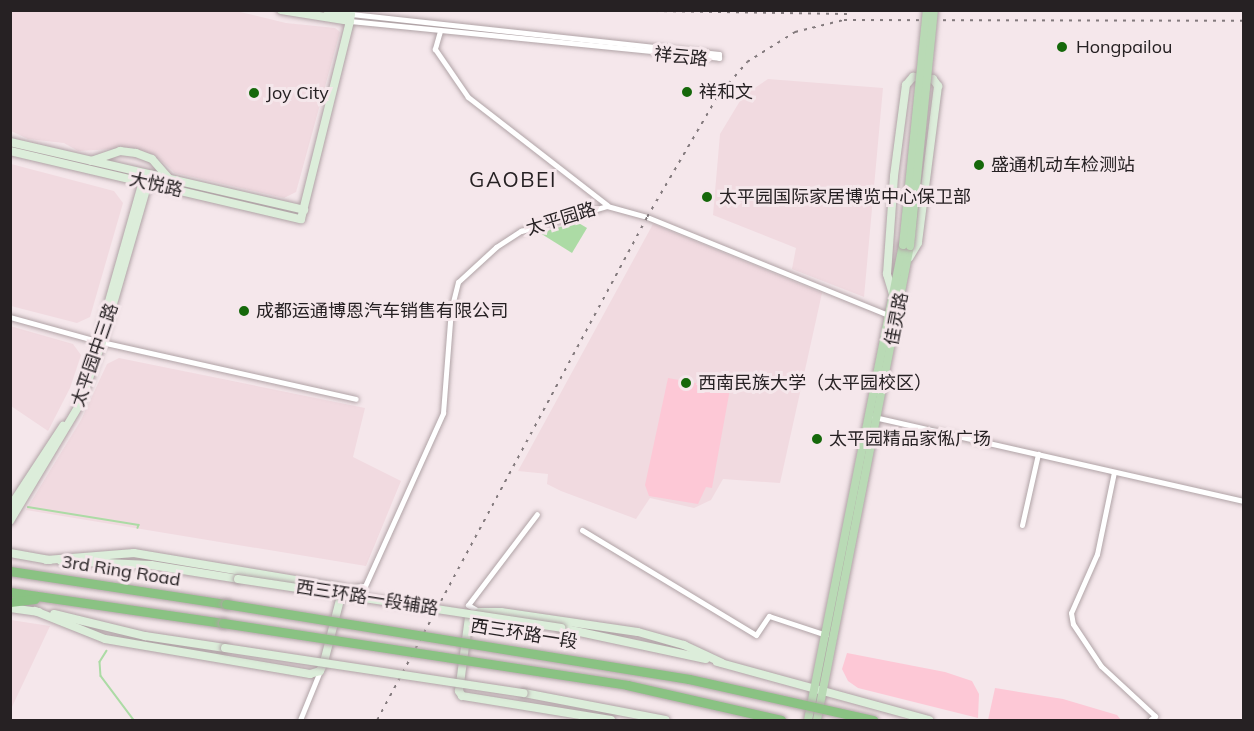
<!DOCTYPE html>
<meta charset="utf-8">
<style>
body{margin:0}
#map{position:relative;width:1254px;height:731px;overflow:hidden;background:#f5e7eb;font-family:Mulish,"Noto Sans SC",sans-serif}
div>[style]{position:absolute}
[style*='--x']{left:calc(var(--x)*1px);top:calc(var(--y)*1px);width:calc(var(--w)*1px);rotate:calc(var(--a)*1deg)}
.built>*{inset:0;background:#f1dae0}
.green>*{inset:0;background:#fdc8d6}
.water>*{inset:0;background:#acdba5}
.stream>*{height:1.5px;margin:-0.75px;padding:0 0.75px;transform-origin:0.75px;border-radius:0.75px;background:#acdba5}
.roads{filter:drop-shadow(0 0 2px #b0a3a6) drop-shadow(0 0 2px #b0a3a6)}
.street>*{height:5px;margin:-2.5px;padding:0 2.5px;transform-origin:2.5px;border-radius:2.5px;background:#fff}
.secondary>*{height:8px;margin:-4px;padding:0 4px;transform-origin:4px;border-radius:4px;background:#dcedda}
.primary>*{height:8px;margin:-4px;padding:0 4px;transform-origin:4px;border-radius:4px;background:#b9dab5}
.highway>*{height:9px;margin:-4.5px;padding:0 4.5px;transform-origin:4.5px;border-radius:4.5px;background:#8ac283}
.rail>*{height:1.5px;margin-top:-0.75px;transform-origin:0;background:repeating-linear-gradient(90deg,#837a7d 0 3px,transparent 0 9px)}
.bridges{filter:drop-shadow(0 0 2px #b0a3a6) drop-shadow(0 0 2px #b0a3a6)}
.secondary-bridge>*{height:8px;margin:-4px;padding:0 4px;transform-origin:4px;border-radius:4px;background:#dcedda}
.primary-bridge>*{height:8px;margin:-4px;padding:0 4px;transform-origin:4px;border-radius:4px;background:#b9dab5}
.highway-bridge>*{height:9px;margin:-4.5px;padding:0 4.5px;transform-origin:4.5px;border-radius:4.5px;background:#8ac283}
.dots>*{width:16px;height:16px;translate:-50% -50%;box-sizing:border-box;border:3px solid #f5e7eb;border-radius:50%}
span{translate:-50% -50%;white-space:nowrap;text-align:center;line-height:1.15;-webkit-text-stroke:6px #f5e7eb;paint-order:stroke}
.poi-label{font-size:18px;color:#262123}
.left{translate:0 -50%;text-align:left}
.street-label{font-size:18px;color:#262123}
.quarter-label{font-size:21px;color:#262123;letter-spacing:1.5px}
.frame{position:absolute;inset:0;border:12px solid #262123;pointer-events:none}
</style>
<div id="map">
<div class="built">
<div style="clip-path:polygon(11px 11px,236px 11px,286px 23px,335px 28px,340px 32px,296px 192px,284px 198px,175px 173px,158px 158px,131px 148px,78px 151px,64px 143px,28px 139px,11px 131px)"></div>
<div style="clip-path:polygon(768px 79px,883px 88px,864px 297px,792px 269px,796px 248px,713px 215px,720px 134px,743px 96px)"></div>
<div style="clip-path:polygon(11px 164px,114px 191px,123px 203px,90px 317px,77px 323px,11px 306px)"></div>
<div style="clip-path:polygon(653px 224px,822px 293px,780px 483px,723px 479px,711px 500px,694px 508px,650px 498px,636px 519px,561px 491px,547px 484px,548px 474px,518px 471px)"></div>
<div style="clip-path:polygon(10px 326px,73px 344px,81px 355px,70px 388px,48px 431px,11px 406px)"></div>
<div style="clip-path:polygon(119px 358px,365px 408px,353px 457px,401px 481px,366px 566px,26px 510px,81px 420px,107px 364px)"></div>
<div style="clip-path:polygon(11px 620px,50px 626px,11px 709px,10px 620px)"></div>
</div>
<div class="green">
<div style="clip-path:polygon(668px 378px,730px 389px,712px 488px,706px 487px,698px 504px,649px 496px,645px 485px)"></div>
<div style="clip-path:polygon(847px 653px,945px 672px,972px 681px,979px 694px,978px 718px,858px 688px,848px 681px,842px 669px)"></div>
<div style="clip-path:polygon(995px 688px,1063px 699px,1117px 715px,1121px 720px,988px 720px)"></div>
</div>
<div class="water">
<div style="clip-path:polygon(577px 222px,587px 228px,572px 253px,540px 233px)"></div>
</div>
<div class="stream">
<div style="--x:28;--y:507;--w:112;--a:9.2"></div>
<div style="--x:139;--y:525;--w:3;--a:108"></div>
<div style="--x:107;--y:651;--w:13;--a:122"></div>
<div style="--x:100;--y:662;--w:14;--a:86"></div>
<div style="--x:101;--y:676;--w:55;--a:53.1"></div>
</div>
<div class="roads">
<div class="street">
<div style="--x:350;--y:21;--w:371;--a:5.7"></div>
<div style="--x:719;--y:58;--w:4;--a:-90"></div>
<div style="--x:719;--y:54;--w:370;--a:-173.8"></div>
<div style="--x:440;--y:31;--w:19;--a:106"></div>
<div style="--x:435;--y:49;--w:58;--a:55.5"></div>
<div style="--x:468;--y:97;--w:176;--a:37.8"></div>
<div style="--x:10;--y:317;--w:90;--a:15.4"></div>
<div style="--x:97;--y:341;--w:265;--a:12.6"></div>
<div style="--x:874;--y:417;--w:379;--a:12.8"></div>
<div style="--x:1114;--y:472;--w:84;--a:101.7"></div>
<div style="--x:1097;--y:554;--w:64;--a:113.8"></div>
<div style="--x:1071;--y:613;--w:11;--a:80"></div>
<div style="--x:1073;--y:624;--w:50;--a:56.3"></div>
<div style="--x:1101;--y:666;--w:74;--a:42.8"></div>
<div style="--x:1155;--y:716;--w:6;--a:141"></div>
<div style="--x:1022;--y:525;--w:73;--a:-77.3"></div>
<div style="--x:582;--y:530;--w:203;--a:31.1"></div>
<div style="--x:756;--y:635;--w:23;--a:-56"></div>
<div style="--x:769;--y:616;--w:60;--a:18.4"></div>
<div style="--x:343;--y:588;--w:22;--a:-5"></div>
<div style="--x:365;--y:586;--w:190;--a:-65.7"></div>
<div style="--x:443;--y:413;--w:103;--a:-85.6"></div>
<div style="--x:451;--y:310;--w:29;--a:-76"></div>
<div style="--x:458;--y:282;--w:52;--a:-42.6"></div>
<div style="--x:496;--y:247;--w:30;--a:-33"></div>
<div style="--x:521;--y:231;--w:90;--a:-16.2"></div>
<div style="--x:607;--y:206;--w:41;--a:15.4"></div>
<div style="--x:647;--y:217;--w:263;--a:22.1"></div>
<div style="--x:480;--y:612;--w:14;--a:-150"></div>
<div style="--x:468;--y:605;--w:114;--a:-52.8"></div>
<div style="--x:300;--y:720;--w:53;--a:-67.8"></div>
</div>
<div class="secondary">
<div style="--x:281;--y:10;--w:70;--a:9.1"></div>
<div style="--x:10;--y:142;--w:302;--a:13"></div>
<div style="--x:10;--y:151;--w:299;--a:13.2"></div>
<div style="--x:301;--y:219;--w:204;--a:-76.1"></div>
<div style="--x:350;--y:21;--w:7;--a:-82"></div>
<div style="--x:351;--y:14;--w:24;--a:-171"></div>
<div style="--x:91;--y:161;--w:31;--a:-19"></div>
<div style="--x:120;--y:151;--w:16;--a:7"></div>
<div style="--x:136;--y:153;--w:17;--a:21"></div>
<div style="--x:152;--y:159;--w:28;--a:49"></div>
<div style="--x:893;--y:294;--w:21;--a:-107"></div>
<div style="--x:887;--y:274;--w:98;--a:-85.9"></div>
<div style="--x:894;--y:176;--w:92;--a:-82.5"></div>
<div style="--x:906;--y:85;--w:11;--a:-49"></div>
<div style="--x:913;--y:77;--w:20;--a:6"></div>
<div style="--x:933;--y:79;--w:9;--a:54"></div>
<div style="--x:938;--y:86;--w:158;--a:97.3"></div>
<div style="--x:918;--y:243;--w:17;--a:121"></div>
<div style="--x:102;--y:326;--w:158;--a:-74.2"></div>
<div style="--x:10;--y:507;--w:97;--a:-56.8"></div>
<div style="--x:10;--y:521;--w:136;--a:-59.1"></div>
<div style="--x:80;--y:404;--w:66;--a:-70.5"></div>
<div style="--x:102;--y:342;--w:173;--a:-73.9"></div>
<div style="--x:10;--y:553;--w:40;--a:10"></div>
<div style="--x:61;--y:561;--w:90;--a:2.5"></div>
<div style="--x:151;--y:565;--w:88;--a:9.1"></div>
<div style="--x:10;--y:608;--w:29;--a:8"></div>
<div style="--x:35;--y:611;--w:75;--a:21.8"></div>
<div style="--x:105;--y:639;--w:208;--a:9.7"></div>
<div style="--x:310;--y:674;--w:10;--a:-17"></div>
<div style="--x:320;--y:671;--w:10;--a:-66"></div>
<div style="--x:324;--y:662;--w:76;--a:-75.6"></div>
<div style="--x:343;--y:588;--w:212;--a:-170.5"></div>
<div style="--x:134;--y:553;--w:88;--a:175.5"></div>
<div style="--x:54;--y:614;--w:94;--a:13.6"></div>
<div style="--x:145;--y:636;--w:81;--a:8.5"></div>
<div style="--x:561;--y:628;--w:148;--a:12.1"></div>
<div style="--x:717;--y:662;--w:220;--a:15.3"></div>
<div style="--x:524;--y:693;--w:144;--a:10.8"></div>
<div style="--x:611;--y:720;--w:151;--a:-170.8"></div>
<div style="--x:462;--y:696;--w:6;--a:-121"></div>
<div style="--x:459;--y:691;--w:75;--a:-82.3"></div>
<div style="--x:469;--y:617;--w:12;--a:-24"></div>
<div style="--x:480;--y:612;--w:21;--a:0"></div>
<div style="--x:501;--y:612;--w:138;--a:8.3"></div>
<div style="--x:638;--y:632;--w:48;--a:15.8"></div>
<div style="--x:684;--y:645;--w:42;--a:25.3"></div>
</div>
<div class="primary">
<div style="--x:808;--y:720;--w:484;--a:-78.7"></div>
<div style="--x:817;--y:720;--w:483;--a:-78.9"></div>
</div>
<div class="highway">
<div style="--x:10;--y:571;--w:219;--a:8.7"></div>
<div style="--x:10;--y:592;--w:215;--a:8.3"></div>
<div style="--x:10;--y:602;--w:25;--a:-7"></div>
</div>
</div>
<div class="rail">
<div style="--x:592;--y:10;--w:255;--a:0.9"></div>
<div style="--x:959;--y:10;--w:54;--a:1.1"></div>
<div style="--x:377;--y:720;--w:571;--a:-61.77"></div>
<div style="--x:647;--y:217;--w:139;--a:-59.7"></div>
<div style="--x:717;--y:97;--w:46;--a:-49.4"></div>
<div style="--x:747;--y:62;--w:57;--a:-32"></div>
<div style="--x:795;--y:32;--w:50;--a:-13.8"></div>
<div style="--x:844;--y:20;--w:400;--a:0.1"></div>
</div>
<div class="bridges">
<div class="secondary-bridge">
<div style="--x:238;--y:579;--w:327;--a:8.6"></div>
<div style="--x:225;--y:648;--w:302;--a:8.6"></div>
</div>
<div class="primary-bridge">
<div style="--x:903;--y:245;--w:236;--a:-84.2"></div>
<div style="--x:910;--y:246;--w:237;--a:-84.2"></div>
</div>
<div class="highway-bridge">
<div style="--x:226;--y:604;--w:469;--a:9.2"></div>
<div style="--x:689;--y:679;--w:189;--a:12.6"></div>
<div style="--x:223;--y:623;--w:409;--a:8.7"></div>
<div style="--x:627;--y:685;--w:158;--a:12.8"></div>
</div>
</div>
<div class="dots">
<div style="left:1062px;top:47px;background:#15680a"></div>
<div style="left:687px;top:92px;background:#15680a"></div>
<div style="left:254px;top:93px;background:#15680a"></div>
<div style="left:979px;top:165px;background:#15680a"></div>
<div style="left:707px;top:197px;background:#15680a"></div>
<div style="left:244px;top:311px;background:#15680a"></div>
<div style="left:686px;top:383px;background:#15680a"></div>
<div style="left:817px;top:439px;background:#15680a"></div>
</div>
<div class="poi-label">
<span class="left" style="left:1076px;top:47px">Hongpailou</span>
<span class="left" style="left:699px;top:92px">祥和文</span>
<span class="left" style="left:266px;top:93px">Joy City</span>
<span class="left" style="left:991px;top:165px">盛通机动车检测站</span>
<span class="left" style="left:719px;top:197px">太平园国际家居博览中心保卫部</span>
<span class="left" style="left:256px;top:311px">成都运通博恩汽车销售有限公司</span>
<span class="left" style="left:698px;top:383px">西南民族大学（太平园校区）</span>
<span class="left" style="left:829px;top:439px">太平园精品家俬广场</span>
</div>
<div class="street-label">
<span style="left:681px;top:57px;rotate:6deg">祥云路</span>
<span style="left:156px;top:185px;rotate:13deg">大悦路</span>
<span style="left:561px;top:219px;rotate:-17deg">太平园路</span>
<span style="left:897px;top:319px;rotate:-79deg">佳灵路</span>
<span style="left:95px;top:355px;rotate:-71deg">太平园中三路</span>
<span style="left:121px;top:571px;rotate:9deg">3rd Ring Road</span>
<span style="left:367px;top:598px;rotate:9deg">西三环路一段辅路</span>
<span style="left:524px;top:634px;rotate:9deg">西三环路一段</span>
</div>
<div class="quarter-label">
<span style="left:513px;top:179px">GAOBEI</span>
</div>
<div class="frame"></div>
</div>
